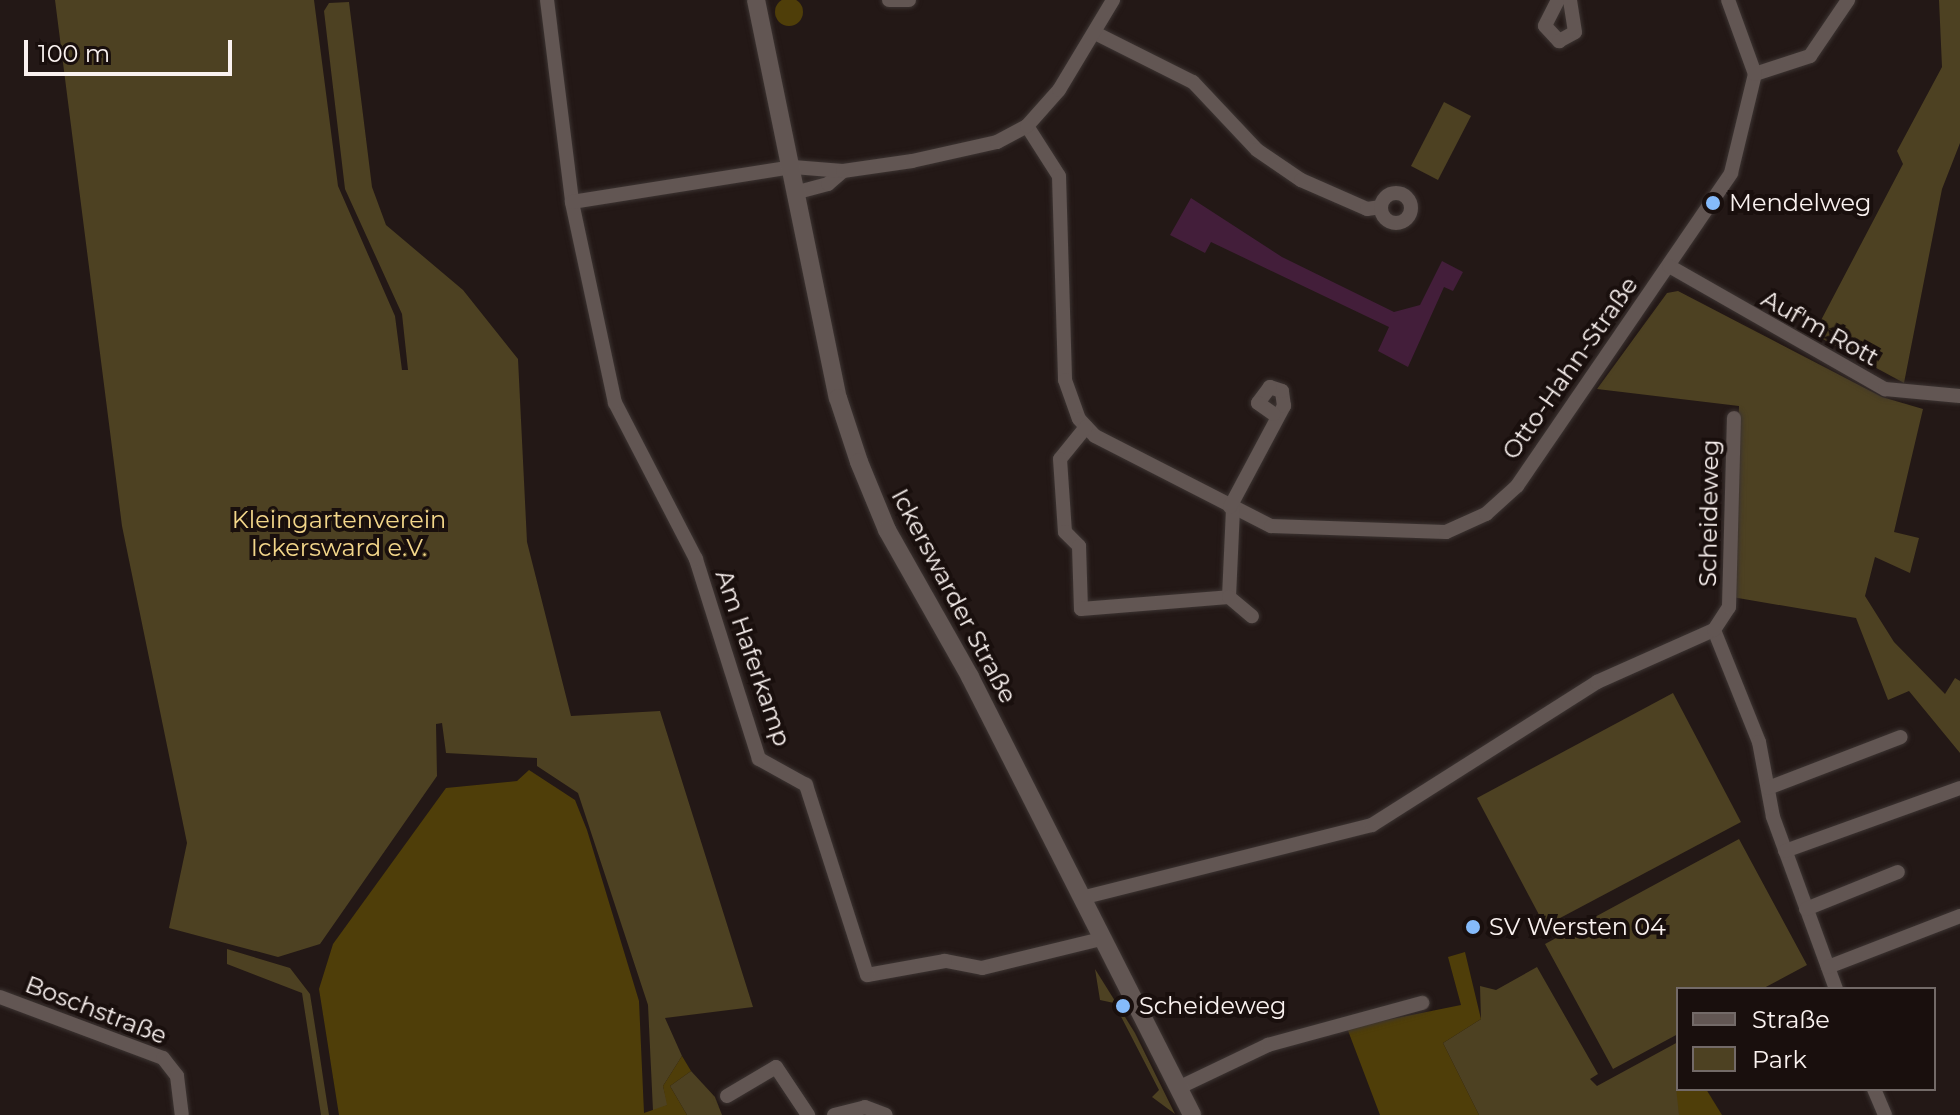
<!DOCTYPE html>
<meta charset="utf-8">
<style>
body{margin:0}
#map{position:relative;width:1960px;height:1115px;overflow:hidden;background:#231816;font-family:Montserrat,sans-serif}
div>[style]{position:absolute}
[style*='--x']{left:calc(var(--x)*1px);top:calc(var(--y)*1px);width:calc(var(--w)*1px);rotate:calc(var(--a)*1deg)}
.green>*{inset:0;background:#4d4122}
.forest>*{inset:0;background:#4f3e09}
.round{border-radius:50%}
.water>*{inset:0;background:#431e3a}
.roads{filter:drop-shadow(0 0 2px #3c3432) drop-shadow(0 0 2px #3c3432)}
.street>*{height:14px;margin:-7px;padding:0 7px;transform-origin:7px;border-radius:7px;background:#625653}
.street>.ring{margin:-7px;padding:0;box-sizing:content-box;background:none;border:14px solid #625653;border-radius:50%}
.secondary>*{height:18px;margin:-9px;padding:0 9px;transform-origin:9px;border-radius:9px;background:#625653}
.dots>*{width:22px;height:22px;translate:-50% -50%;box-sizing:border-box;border:4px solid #190f0d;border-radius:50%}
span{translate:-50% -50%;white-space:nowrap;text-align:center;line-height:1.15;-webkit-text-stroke:8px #190f0d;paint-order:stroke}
.poi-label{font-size:24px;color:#faf2f0}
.left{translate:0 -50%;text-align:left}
.street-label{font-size:24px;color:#faf2f0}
.park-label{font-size:24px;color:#f3d68a}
.legend{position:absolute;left:1676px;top:987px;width:260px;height:104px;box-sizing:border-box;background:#190f0d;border:2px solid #736a68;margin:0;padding:10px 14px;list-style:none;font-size:24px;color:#faf2f0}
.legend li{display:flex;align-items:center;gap:16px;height:40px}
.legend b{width:40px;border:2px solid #736a68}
.scale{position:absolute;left:24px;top:40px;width:208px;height:36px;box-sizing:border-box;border:4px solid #faf2f0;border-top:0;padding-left:10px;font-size:24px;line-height:28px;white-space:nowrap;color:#faf2f0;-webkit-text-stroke:6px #190f0d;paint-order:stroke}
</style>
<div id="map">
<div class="green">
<div style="clip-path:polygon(55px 0,314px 0,338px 186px,395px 316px,402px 370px,408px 370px,402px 314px,345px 189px,324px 11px,329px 3px,349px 2px,372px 187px,386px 225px,463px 290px,518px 359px,527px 542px,571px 716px,660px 711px,753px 1007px,665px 1018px,682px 1056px,663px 1086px,668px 1105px,653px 1111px,648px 1005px,578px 793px,537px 766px,537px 758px,446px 753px,442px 723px,436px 724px,437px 776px,320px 944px,278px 957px,169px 928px,187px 843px,122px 526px)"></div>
<div style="clip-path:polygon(1939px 0,1960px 0,1960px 143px,1942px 189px,1904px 383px,1808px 331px,1818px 326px,1903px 164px,1897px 151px,1942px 67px)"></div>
<div style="clip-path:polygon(1444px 102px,1471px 116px,1438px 180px,1411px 166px)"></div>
<div style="clip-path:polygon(1678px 291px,1882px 397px,1923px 409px,1894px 532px,1919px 538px,1910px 573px,1875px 557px,1865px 596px,1894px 642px,1945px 694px,1955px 678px,1960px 681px,1960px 753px,1909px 691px,1888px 700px,1856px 618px,1732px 597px,1739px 406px,1597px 389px,1667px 293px)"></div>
<div style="clip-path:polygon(1673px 693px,1741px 822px,1545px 926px,1477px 798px)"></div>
<div style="clip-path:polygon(1739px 839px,1807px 965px,1762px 989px,1678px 989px,1678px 1034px,1613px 1069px,1545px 944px)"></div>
<div style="clip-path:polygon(227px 949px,290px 968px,310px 994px,329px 1115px,321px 1115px,302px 993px,227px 964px)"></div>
<div style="clip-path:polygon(1537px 967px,1598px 1074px,1590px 1079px,1597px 1086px,1678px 1042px,1679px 1115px,1479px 1115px,1443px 1043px,1481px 1019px,1480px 986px,1496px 990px)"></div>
<div style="clip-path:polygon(1095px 969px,1135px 1033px,1175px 1114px,1152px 1097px,1159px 1090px,1114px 1003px,1100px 1000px)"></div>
<div style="clip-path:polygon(691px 1071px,715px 1097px,722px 1115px,687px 1115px,670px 1086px)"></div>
</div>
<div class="forest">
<div class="round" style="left:775px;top:-2px;width:28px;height:28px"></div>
<div style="clip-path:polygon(529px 770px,575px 800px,587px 830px,639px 1001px,644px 1113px,667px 1105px,663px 1086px,682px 1056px,691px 1071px,670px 1086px,687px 1115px,339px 1115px,319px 989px,333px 944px,446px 788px,517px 781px)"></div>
<div style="clip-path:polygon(1465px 952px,1481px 1019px,1443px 1043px,1479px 1115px,1380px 1115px,1347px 1028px,1461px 1005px,1448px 957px)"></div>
<div style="clip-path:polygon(1676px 1087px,1706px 1089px,1722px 1115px,1679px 1115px)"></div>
</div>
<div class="water">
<div style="clip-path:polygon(1191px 198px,1282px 257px,1394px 312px,1420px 305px,1442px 261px,1463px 272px,1453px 291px,1444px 287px,1408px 367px,1378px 351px,1389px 327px,1211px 242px,1205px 253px,1170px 235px)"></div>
</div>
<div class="roads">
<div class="street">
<div style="--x:547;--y:0;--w:204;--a:82.9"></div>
<div style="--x:889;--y:0;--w:20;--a:0"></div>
<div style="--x:1558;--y:0;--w:29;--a:117"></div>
<div style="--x:1545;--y:26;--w:21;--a:47"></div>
<div style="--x:1559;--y:41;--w:18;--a:-29"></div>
<div style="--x:1575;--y:32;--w:32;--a:-99"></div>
<div style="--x:1097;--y:34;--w:107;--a:26.6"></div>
<div style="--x:1193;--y:82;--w:93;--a:46.7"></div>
<div style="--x:1257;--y:150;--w:53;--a:34.3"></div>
<div style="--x:1301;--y:180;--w:72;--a:23.7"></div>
<div style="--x:1367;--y:209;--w:14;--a:-8"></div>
<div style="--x:1755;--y:74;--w:58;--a:-18.1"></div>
<div style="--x:1810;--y:56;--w:68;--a:-55.8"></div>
<div style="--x:1027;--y:126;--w:59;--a:57.4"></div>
<div style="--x:1059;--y:176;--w:204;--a:88.3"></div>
<div style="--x:1065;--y:380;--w:41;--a:70.3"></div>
<div style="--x:1079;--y:419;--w:23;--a:47"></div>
<div style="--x:1095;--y:436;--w:198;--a:27.1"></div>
<div style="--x:1271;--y:526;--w:175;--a:2"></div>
<div style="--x:1446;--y:532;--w:44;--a:-24.2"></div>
<div style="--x:1486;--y:514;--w:42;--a:-42.1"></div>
<div style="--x:1517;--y:486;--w:379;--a:-55.6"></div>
<div style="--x:1731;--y:173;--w:102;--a:-76.4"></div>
<div style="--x:1755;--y:74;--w:79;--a:-110"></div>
<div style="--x:798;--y:192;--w:31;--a:-15"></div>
<div style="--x:828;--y:184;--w:20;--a:-41"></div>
<div class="ring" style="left:1381px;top:193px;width:16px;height:16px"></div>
<div style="--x:1669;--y:266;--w:249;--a:29.7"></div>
<div style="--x:1885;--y:389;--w:75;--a:5.3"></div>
<div style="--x:1086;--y:427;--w:41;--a:129.1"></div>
<div style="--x:1060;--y:459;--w:73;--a:86.1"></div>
<div style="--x:1065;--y:532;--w:20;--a:45"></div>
<div style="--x:1079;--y:546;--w:63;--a:88.2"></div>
<div style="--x:1081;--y:609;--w:148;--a:-4.6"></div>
<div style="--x:1229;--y:597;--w:88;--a:-87.4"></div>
<div style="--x:1230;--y:507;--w:115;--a:-61.9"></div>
<div style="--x:1284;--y:406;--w:15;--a:-98"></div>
<div style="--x:1282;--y:391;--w:13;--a:-162"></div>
<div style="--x:1270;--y:387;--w:20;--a:127"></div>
<div style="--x:1258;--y:403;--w:19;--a:35"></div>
<div style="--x:1229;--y:597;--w:30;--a:40"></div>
<div style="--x:1714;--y:630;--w:121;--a:68.1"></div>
<div style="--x:1759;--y:742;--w:76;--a:79.4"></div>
<div style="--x:1773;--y:817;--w:183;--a:69.9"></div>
<div style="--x:1768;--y:788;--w:142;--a:-21"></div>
<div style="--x:1785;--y:851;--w:186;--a:-19.8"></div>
<div style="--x:1081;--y:898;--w:300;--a:-14.1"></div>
<div style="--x:1372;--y:825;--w:267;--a:-32.4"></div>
<div style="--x:1597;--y:682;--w:128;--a:-24"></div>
<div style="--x:1714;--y:630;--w:27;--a:-57"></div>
<div style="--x:1729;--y:607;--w:189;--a:-88.5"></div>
<div style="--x:1806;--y:909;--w:99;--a:-21.9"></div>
<div style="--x:1101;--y:939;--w:122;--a:166.3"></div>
<div style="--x:982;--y:968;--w:38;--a:-169"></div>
<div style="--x:945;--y:961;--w:79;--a:169.8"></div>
<div style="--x:867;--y:975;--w:200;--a:-107.8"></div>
<div style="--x:806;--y:785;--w:54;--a:-151"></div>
<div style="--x:759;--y:759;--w:210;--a:-107.5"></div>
<div style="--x:696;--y:559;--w:176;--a:-117.4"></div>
<div style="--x:615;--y:403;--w:206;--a:-102.1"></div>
<div style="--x:572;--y:202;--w:224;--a:-9"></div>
<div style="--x:793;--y:167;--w:50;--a:4.6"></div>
<div style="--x:843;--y:171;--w:70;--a:-8.2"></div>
<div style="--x:912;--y:161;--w:87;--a:-12.6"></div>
<div style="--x:997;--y:142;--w:34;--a:-28"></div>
<div style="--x:1027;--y:126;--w:48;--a:-48.4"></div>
<div style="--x:1059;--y:90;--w:105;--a:-59"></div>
<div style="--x:1828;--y:967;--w:142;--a:-21.1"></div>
<div style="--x:0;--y:997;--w:174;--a:20.5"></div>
<div style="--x:163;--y:1058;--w:23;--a:52"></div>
<div style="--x:177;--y:1076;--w:39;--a:83"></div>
<div style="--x:1178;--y:1088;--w:100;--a:-25.5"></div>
<div style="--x:1268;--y:1045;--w:160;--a:-15.3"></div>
<div style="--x:1874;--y:1089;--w:28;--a:67"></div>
<div style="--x:727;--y:1096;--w:57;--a:-30.6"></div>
<div style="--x:776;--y:1067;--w:58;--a:56.3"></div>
<div style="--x:834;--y:1115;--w:32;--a:-14"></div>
<div style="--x:865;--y:1107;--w:22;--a:21"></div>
</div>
<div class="secondary">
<div style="--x:756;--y:0;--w:406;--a:78.4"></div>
<div style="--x:838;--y:398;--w:67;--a:71.8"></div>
<div style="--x:859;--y:462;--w:74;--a:67.6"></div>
<div style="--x:887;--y:530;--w:169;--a:60.5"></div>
<div style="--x:970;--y:677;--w:491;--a:63.1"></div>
</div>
</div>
<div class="dots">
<div style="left:1713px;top:203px;background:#85bbfb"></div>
<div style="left:1473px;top:927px;background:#85bbfb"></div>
<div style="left:1123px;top:1006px;background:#85bbfb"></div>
</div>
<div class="poi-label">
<span class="left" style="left:1729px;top:203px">Mendelweg</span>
<span class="left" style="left:1489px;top:927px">SV Wersten 04</span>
<span class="left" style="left:1139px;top:1006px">Scheideweg</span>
</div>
<div class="street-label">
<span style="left:1820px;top:328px;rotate:29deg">Auf'm Rott</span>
<span style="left:1570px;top:368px;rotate:-55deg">Otto-Hahn-Straße</span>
<span style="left:1709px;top:513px;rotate:-89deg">Scheideweg</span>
<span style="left:954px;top:596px;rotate:62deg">Ickerswarder Straße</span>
<span style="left:753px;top:658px;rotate:71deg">Am Haferkamp</span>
<span style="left:96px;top:1010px;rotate:21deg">Boschstraße</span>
</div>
<div class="park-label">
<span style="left:339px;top:534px">Kleingartenverein<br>Ickersward e.V.</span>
</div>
<ul class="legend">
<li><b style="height:10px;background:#625653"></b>Straße</li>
<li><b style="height:22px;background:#4d4122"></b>Park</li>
</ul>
<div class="scale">100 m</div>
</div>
